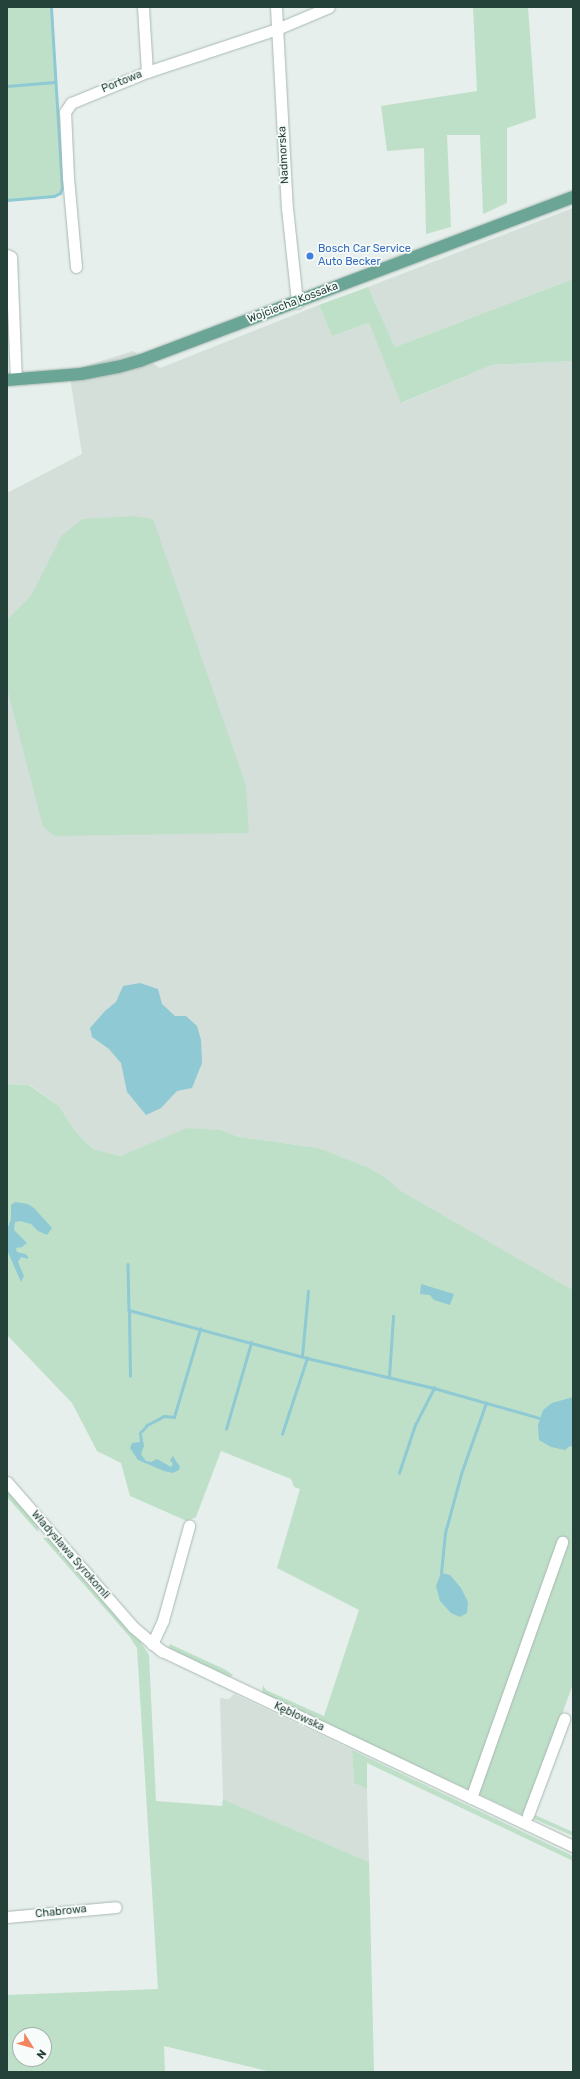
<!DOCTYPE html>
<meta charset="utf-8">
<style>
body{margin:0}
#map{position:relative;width:580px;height:2079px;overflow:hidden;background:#e6efeb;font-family:Rubik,sans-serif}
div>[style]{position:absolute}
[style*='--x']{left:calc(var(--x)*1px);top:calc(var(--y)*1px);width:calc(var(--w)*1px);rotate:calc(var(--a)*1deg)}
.built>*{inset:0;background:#d4dfda}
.green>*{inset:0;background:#bfe0c8}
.water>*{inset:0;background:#8ec9d4}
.stream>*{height:2.5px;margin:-1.25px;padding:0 1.25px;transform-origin:1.25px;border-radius:1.25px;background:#8ec9d4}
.roads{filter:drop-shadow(0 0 1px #a8b8b2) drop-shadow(0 0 1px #a8b8b2)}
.minor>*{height:11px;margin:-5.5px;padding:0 5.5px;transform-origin:5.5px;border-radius:5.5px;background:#fff}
.major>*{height:12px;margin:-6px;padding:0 6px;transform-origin:6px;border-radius:6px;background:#6aa596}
.dots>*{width:11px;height:11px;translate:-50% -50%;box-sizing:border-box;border:2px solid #f7fbf9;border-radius:50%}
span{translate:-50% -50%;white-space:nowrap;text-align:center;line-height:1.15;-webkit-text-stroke:3.5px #f7fbf9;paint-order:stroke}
.street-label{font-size:11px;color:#24423a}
.shop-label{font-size:11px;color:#366cbe}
.left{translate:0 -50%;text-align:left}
.frame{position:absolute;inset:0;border:8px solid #24423a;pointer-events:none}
.north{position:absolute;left:12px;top:2027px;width:40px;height:40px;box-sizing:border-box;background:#f7fbf9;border:1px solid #a3b1ad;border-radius:50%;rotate:127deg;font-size:11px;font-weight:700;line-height:16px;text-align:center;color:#24423a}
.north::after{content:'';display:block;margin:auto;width:14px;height:18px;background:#f4845f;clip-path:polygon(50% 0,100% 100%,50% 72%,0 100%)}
</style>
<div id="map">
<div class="built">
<div style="clip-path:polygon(573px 208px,573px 279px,395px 347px,368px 287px)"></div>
<div style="clip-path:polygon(319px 305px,332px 336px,369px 323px,402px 403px,492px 365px,573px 361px,573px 1290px,398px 1190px,387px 1178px,367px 1167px,319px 1148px,239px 1137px,221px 1130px,147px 1146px,120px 1156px,93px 1149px,75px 1131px,59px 1106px,30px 1085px,7px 1084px,7px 493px,82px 454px,69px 371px,133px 351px,160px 368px)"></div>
<div style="clip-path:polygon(234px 1694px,352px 1750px,354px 1783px,367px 1789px,369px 1862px,223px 1799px,220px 1698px,229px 1699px)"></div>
</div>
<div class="green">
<div style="clip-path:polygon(7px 7px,51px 7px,62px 188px,60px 193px,54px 196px,7px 200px)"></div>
<div style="clip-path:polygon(473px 7px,528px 7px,536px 118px,507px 128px,507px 203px,483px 214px,480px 135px,447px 135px,451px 227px,426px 234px,424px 148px,387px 151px,381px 106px,477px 91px)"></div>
<div style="clip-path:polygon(573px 279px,573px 361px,492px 365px,401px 403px,369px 323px,332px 336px,319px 305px,368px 287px,395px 347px)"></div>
<div style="clip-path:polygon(133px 516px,153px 519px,246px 785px,249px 833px,55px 836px,43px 827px,7px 688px,7px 620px,31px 596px,62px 535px,83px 519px)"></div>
<div style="clip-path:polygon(7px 1084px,29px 1085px,59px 1106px,75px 1131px,93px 1149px,120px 1156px,187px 1128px,221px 1130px,239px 1137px,319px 1148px,367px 1167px,387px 1178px,399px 1190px,573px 1290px,573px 1684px,525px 1816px,262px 1694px,263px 1685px,266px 1690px,324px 1716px,359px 1610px,277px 1568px,300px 1489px,294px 1487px,291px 1479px,221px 1451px,196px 1517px,187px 1521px,130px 1496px,121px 1463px,97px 1451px,72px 1403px,7px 1335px)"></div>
<div style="clip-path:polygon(7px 1490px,38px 1526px,38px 1532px,7px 1497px)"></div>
<div style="clip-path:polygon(evenodd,43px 1538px,49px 1538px,140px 1641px,149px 1655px,156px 1801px,222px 1806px,223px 1799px,369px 1862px,374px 2072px,271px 2072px,164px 2046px,165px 2072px,7px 2072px,7px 1995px,158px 1989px,137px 1648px,129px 1636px,43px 1538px,20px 2035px,44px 2035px,44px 2059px,20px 2059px,20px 2035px)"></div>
<div style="clip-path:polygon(170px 1644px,226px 1670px,233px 1675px,230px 1677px,223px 1675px,168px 1649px)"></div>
<div style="clip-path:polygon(352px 1750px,573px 1856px,573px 1861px,367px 1763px,367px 1789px,354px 1783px)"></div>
<div style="clip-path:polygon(535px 1815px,573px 1832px,573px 1836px,532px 1818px)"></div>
</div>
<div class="water">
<div style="clip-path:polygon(140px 983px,158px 989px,162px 1004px,175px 1016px,186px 1016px,197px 1026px,201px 1040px,202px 1063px,192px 1088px,177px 1091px,161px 1108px,146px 1115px,127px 1092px,121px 1063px,109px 1049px,92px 1037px,90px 1028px,105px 1011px,116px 1002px,123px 986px)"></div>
<div style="clip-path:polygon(15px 1202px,28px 1204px,34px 1208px,52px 1228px,47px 1235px,38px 1231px,31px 1224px,20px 1221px,15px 1222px,14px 1230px,27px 1243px,22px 1247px,16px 1248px,17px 1252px,25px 1254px,28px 1256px,28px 1259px,21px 1257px,18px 1262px,24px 1276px,21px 1282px,7px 1250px,7px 1230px,11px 1219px,11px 1205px)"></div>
<div style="clip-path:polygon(421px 1284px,454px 1294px,450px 1305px,434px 1300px,430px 1295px,420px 1294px)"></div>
<div style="clip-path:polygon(573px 1397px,573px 1447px,570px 1446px,565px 1450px,551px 1447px,539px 1440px,538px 1425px,543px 1410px,552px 1403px)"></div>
<div style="clip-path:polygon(141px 1430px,144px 1446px,141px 1454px,146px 1461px,151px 1462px,157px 1459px,171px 1467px,173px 1464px,170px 1460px,173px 1456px,180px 1467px,179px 1470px,173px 1473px,164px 1471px,138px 1460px,130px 1448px,132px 1443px,140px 1442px,139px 1433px)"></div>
<div style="clip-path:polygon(441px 1573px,450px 1575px,461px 1588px,468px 1602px,467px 1613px,460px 1617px,451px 1613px,440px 1601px,436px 1586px)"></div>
</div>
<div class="stream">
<div style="--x:7;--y:86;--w:48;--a:-4.8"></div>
<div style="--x:7;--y:200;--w:47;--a:-4.9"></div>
<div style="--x:54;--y:196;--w:7;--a:-27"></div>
<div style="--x:60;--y:193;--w:5;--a:-68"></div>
<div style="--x:62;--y:188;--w:181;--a:-93.5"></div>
<div style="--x:128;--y:1264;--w:46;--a:88.8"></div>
<div style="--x:302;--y:1356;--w:65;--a:-84.7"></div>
<div style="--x:130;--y:1376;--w:66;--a:-90.9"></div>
<div style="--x:129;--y:1310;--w:184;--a:15.1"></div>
<div style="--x:307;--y:1358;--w:130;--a:13.3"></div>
<div style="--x:434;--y:1388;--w:110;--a:15.8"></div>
<div style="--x:389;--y:1377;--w:61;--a:-86.2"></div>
<div style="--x:226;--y:1429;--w:90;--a:-73.8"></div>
<div style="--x:142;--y:1431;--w:8;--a:-50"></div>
<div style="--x:147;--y:1425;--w:19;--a:-28"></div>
<div style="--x:164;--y:1416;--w:10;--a:6"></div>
<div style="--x:174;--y:1417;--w:92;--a:-73.5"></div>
<div style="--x:282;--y:1434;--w:80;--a:-71.8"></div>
<div style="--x:399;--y:1473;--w:51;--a:-71.6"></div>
<div style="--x:415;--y:1425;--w:42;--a:-62.8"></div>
<div style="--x:441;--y:1573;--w:40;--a:-84.3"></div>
<div style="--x:445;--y:1533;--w:61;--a:-74.8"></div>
<div style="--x:461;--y:1474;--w:75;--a:-70.6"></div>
</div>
<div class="roads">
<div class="minor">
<div style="--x:143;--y:7;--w:65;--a:86.5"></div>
<div style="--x:276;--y:7;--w:201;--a:86.9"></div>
<div style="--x:287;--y:208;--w:95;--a:83.9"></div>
<div style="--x:7;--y:255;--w:4;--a:27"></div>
<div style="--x:11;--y:257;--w:122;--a:87.7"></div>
<div style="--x:76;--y:267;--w:90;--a:-95.1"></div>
<div style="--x:68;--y:177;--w:65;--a:-92.6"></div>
<div style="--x:65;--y:112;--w:11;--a:-56"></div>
<div style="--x:71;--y:103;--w:82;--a:-22.2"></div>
<div style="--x:147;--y:72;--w:137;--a:-18.3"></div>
<div style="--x:277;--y:29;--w:56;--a:-22.9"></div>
<div style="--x:7;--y:1482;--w:192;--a:49"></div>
<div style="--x:133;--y:1627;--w:38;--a:40"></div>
<div style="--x:162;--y:1651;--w:455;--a:25.4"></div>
<div style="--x:152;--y:1644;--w:26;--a:-65"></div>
<div style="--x:163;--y:1620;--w:98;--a:-74.5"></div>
<div style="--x:471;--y:1798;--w:272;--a:-70.4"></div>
<div style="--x:528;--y:1815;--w:103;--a:-69.4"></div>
<div style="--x:7;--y:1917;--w:109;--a:-5.2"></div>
</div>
<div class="major">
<div style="--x:7;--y:380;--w:74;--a:-4.6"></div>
<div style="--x:81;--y:374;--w:38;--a:-11"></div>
<div style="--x:118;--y:367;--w:25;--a:-16"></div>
<div style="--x:142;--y:360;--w:461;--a:-20.7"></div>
</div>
</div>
<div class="dots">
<div style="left:310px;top:256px;background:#3f7fe0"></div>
</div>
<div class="street-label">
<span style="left:122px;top:82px;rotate:-22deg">Portowa</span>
<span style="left:284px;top:155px;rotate:-93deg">Nadmorska</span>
<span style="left:293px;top:303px;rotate:-21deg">Wojciecha Kossaka</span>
<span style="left:70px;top:1555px;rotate:49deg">Władysława Syrokomli</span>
<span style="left:299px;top:1717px;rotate:25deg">Kębłowska</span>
<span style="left:61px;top:1912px;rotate:-6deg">Chabrowa</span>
</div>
<div class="shop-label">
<span class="left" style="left:318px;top:256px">Bosch Car Service<br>Auto Becker</span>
</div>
<div class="frame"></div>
<div class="north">N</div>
</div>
